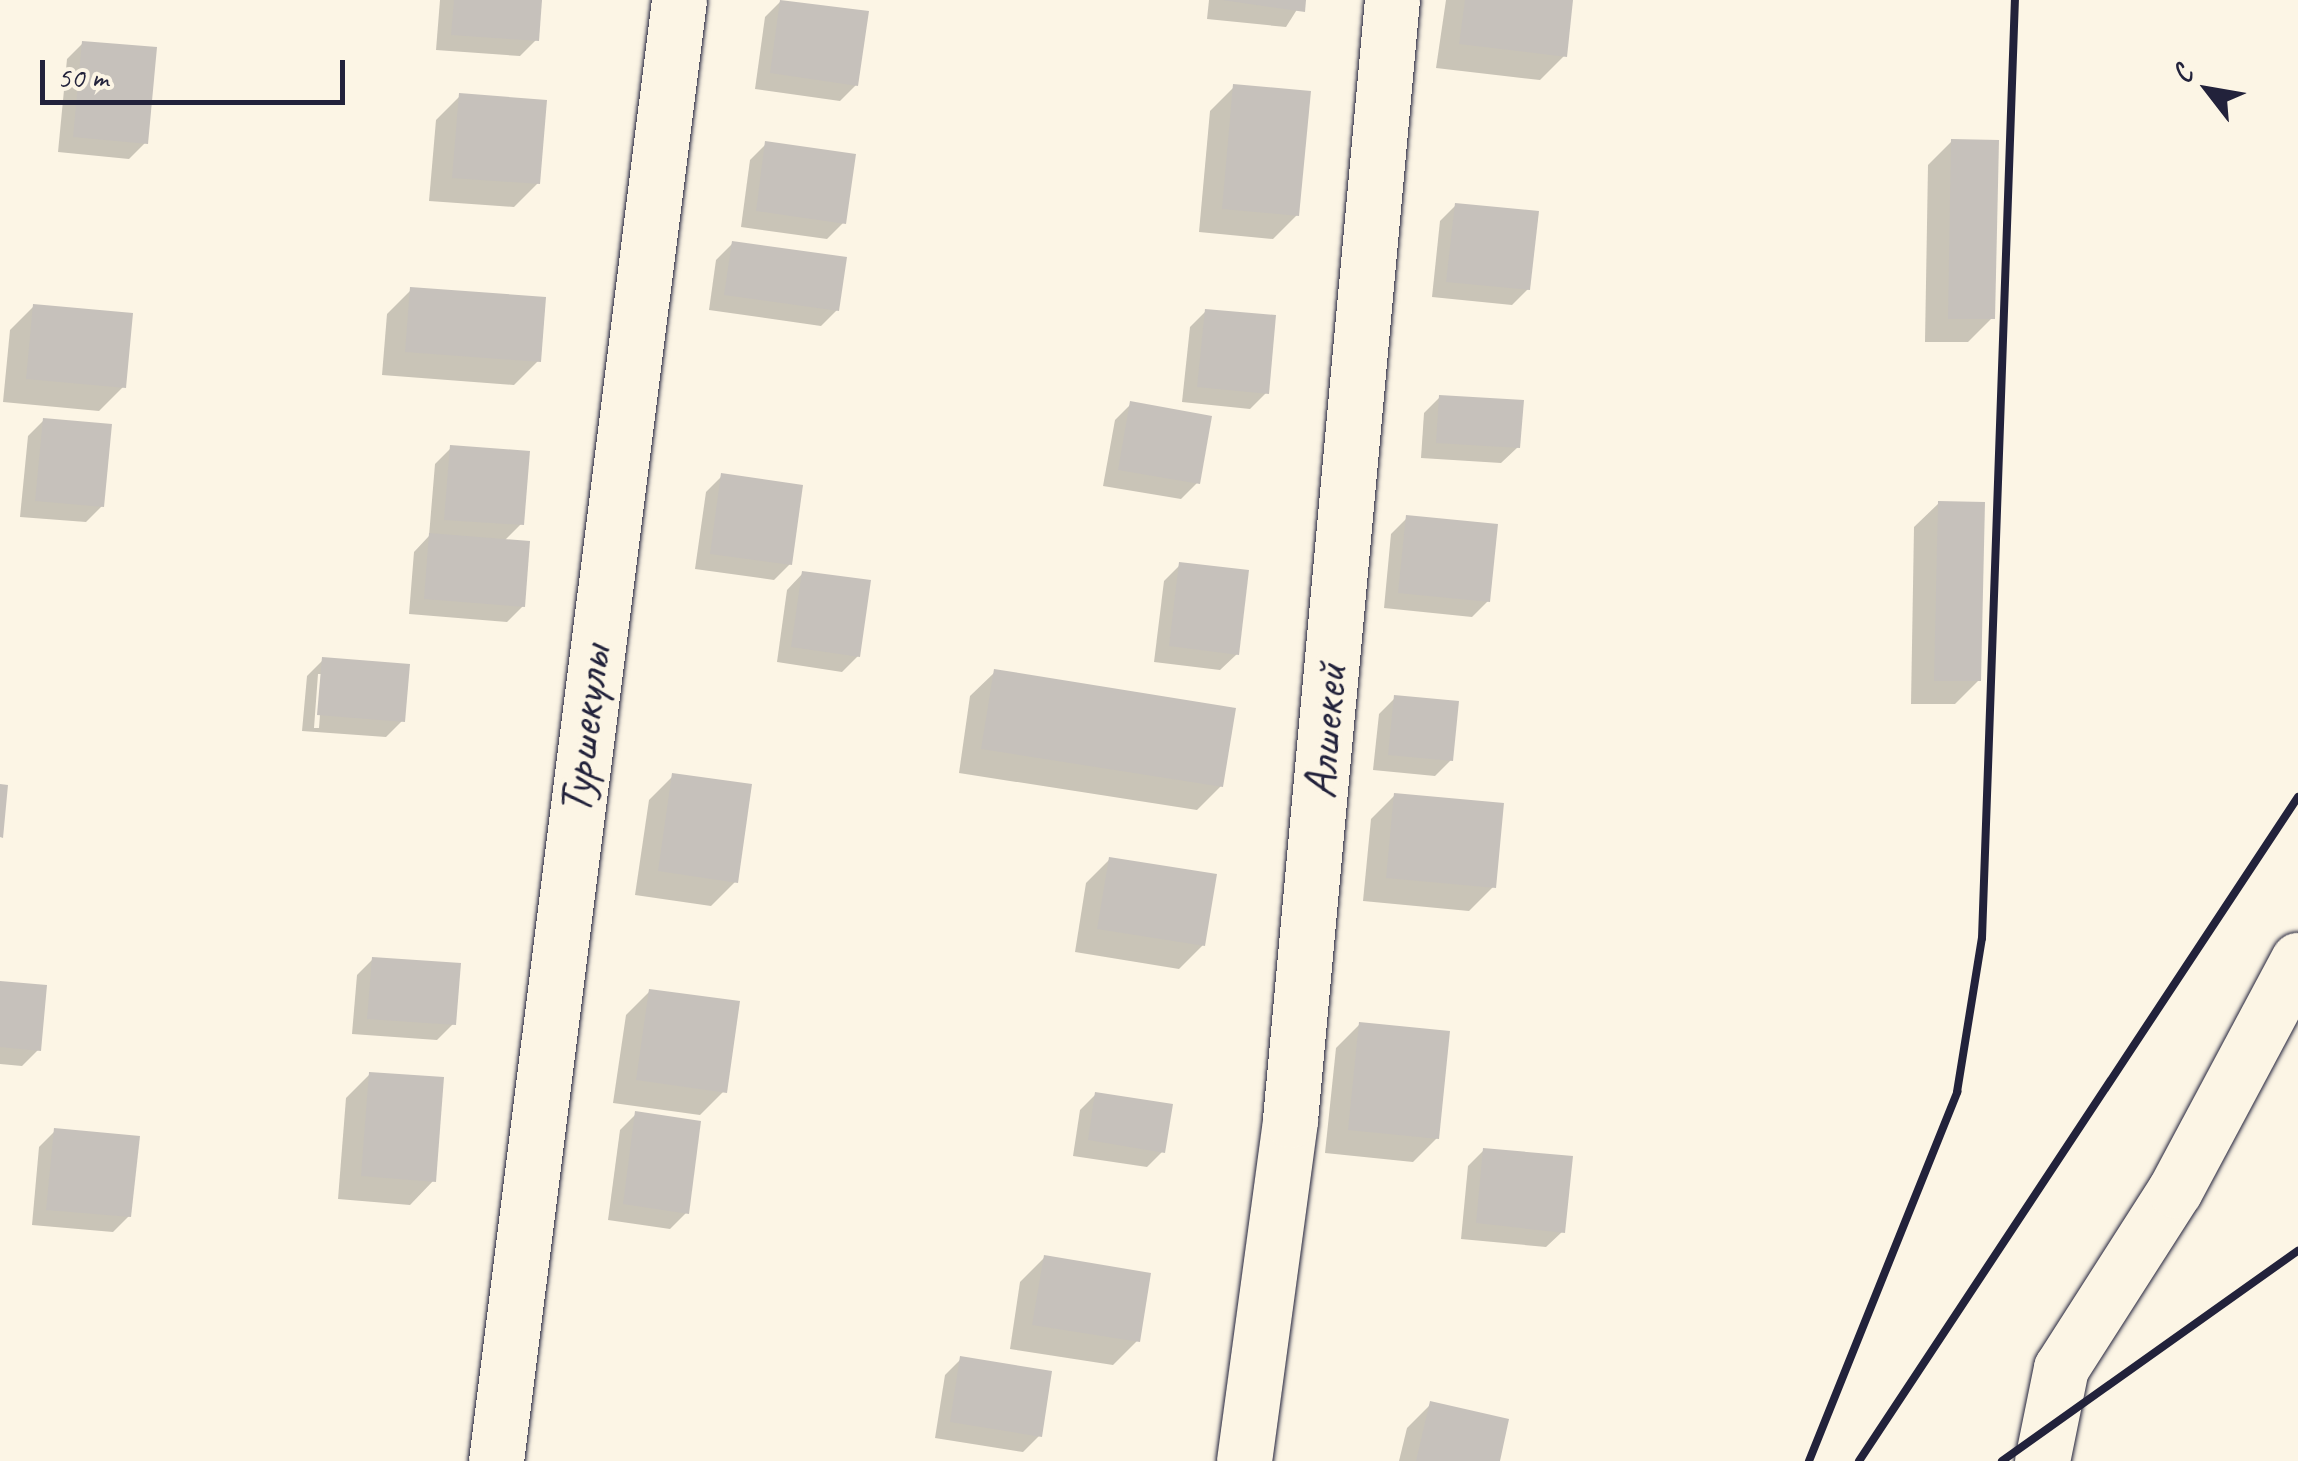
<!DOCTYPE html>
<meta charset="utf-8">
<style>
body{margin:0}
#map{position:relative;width:2298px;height:1461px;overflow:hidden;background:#fcf5e5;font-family:Caveat,sans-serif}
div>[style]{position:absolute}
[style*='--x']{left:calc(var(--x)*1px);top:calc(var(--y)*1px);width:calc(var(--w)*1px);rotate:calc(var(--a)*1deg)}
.shadow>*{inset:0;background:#0003}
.building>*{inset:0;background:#c6c1bb}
.roads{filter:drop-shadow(0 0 2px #22223b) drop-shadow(0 0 2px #22223b)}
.minor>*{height:55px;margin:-27.5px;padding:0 27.5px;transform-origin:27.5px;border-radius:27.5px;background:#fcf5e5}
.rail>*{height:8px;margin:-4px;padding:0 4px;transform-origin:4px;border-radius:4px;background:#22223b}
span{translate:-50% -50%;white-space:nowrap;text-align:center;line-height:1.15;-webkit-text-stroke:8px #fcf5e5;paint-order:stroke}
.street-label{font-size:48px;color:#22223b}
.north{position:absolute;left:2158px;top:40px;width:100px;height:100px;-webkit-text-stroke:8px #fcf5e5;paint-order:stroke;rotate:301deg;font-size:28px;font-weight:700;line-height:40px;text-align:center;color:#22223b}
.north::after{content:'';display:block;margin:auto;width:35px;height:45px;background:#22223b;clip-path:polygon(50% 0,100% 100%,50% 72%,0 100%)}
.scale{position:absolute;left:40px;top:60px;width:305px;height:45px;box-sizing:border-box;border:5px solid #22223b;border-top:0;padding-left:12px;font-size:30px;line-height:35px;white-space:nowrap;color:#22223b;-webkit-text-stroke:8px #fcf5e5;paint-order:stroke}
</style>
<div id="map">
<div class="shadow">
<div style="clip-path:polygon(440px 0,539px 0,536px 40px,520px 56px,436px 50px)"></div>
<div style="clip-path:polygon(1209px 0,1303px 0,1286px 27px,1207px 19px)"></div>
<div style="clip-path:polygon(1446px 0,1571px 0,1564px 56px,1540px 80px,1436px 68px)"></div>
<div style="clip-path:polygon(781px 1px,856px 85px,840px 101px,755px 89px,765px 17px)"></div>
<div style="clip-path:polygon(83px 43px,145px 143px,129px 159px,58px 152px,67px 59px)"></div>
<div style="clip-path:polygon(1234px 87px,1297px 215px,1273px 239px,1199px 232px,1210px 111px)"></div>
<div style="clip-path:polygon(460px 96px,538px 183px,514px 207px,429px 201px,436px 120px)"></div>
<div style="clip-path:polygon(1952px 141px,1992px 318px,1968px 342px,1925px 342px,1928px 165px)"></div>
<div style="clip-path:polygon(766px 144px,843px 223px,827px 239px,741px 227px,750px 160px)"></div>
<div style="clip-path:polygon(1456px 205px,1528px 289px,1512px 305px,1432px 297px,1440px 221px)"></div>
<div style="clip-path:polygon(732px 244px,837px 310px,821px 326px,709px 310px,716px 260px)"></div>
<div style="clip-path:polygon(411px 290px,538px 361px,514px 385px,382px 375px,387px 314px)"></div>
<div style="clip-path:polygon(34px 306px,123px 387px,99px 411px,3px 402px,10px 330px)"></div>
<div style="clip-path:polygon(1206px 311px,1266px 393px,1250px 409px,1182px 402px,1190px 327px)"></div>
<div style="clip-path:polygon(1440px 397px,1518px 447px,1501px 463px,1421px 458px,1424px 413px)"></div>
<div style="clip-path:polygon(1131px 404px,1197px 483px,1181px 499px,1103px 486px,1115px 420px)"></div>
<div style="clip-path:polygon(44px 420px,102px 506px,86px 522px,20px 517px,28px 436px)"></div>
<div style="clip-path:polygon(451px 448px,521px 524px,504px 541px,523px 606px,507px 622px,409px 614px,414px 552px,429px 536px,435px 464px)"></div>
<div style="clip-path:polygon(722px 476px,790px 564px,774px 580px,695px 569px,706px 492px)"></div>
<div style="clip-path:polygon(1939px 503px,1979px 680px,1955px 704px,1911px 704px,1914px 527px)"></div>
<div style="clip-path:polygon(1407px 518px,1488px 601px,1472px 617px,1384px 608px,1391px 534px)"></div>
<div style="clip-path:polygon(1180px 565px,1237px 654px,1220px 670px,1154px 662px,1164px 581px)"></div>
<div style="clip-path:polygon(803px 573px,858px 656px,842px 672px,777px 662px,787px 590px)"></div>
<div style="clip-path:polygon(evenodd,323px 660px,402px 721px,386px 737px,302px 731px,307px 676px,323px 660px,318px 674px,323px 674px,319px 728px,314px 728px,318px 674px)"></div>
<div style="clip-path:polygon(995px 672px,1221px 786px,1197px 810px,959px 773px,970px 696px)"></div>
<div style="clip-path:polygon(1395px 698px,1451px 760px,1435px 776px,1373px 770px,1379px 714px)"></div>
<div style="clip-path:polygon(673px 776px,736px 881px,711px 906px,635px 895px,649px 800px)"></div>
<div style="clip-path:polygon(1395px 795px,1493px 887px,1469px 911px,1363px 901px,1371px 819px)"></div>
<div style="clip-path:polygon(1110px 859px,1203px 945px,1179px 969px,1075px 952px,1086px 883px)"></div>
<div style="clip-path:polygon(373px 959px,453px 1024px,437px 1040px,352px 1034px,357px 975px)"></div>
<div style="clip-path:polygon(0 984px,38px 1050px,22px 1066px,0 1064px)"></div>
<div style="clip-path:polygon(650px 991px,724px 1091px,700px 1115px,613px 1103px,626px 1015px)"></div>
<div style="clip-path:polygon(1360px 1024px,1437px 1138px,1413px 1162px,1325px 1153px,1336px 1048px)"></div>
<div style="clip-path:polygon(370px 1074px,434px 1180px,410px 1205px,338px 1199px,346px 1098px)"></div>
<div style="clip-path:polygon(1096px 1094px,1163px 1151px,1147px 1167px,1073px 1156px,1080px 1110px)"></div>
<div style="clip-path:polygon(636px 1114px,686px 1213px,670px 1229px,608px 1220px,620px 1130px)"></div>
<div style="clip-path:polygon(55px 1131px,129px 1216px,113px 1232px,32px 1225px,39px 1147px)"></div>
<div style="clip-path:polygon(1484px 1150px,1563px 1231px,1546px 1247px,1461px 1239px,1468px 1166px)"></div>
<div style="clip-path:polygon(1044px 1258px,1137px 1341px,1113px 1365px,1010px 1349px,1020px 1282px)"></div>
<div style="clip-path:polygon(961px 1359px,1039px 1436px,1023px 1452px,935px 1438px,945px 1375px)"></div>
<div style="clip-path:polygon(1431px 1404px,1497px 1461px,1399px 1461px,1407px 1428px)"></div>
</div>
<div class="building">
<div style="clip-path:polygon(454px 0,542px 0,539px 41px,451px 35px)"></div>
<div style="clip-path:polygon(780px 0,869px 11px,858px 86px,770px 73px)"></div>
<div style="clip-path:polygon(1222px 0,1306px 0,1305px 12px)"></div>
<div style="clip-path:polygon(1465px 0,1573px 0,1567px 57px,1459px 44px)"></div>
<div style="clip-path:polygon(82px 41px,157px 47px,148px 144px,73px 137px)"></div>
<div style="clip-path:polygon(1233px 84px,1311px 91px,1299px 216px,1222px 209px)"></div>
<div style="clip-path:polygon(459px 93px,547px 100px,540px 184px,452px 178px)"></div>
<div style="clip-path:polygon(1951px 139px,1999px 140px,1995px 319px,1948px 319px)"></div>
<div style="clip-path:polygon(765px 141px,856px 154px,846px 224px,756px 211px)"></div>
<div style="clip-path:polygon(1455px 203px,1539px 211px,1530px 290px,1446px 282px)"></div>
<div style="clip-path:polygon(732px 241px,847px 257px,839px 311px,724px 295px)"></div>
<div style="clip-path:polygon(410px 287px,546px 297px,541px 362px,405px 352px)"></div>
<div style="clip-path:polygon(33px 304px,133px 313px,126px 388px,26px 379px)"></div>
<div style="clip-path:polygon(1205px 309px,1276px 315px,1269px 394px,1197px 387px)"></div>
<div style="clip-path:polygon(1439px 395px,1524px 400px,1520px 448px,1436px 443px)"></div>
<div style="clip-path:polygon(1130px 401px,1212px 416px,1200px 484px,1118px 470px)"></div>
<div style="clip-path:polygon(43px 418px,112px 424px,104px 507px,35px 501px)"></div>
<div style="clip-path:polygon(450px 445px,530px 451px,524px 525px,444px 520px)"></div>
<div style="clip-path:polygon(721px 473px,803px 485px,792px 565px,710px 554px)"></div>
<div style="clip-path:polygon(1938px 501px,1985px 502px,1981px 681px,1934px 681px)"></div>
<div style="clip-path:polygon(1406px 515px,1498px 524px,1490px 602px,1398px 593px)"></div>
<div style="clip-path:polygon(429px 533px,530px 541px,525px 607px,424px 599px)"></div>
<div style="clip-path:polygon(1179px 562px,1249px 570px,1239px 655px,1169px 646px)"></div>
<div style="clip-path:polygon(802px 571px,871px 580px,860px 657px,791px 647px)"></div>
<div style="clip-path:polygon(322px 657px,410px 664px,405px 722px,317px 715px)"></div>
<div style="clip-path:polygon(994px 669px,1236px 708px,1223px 787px,981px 749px)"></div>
<div style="clip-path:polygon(1394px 695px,1459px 701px,1453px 761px,1388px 755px)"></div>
<div style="clip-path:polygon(672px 773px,752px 784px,738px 883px,658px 871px)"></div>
<div style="clip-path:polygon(0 784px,8px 785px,3px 838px,0 837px)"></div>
<div style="clip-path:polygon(1394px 793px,1504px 803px,1496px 888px,1386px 878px)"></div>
<div style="clip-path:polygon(1109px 857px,1217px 874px,1205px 946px,1097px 929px)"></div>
<div style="clip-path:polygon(372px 957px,461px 963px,456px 1025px,367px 1019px)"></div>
<div style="clip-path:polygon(0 981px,47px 985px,41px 1051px,0 1047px)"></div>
<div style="clip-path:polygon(649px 989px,740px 1001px,727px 1093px,636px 1080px)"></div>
<div style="clip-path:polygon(1359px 1022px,1450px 1031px,1439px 1139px,1348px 1130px)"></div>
<div style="clip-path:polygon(369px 1072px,444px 1077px,436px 1182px,361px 1176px)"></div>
<div style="clip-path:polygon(1095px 1092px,1173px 1104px,1165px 1153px,1088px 1140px)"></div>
<div style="clip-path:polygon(635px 1111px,701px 1121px,689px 1214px,623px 1204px)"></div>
<div style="clip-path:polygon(54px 1128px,140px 1136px,131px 1217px,46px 1210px)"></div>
<div style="clip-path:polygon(1483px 1148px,1573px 1156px,1565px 1233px,1476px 1223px)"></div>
<div style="clip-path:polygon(1044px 1255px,1151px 1273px,1140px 1342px,1032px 1325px)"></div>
<div style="clip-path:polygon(960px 1356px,1052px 1371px,1042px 1437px,950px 1422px)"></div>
<div style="clip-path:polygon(1430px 1401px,1509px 1419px,1500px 1461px,1416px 1461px)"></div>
</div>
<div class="roads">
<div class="minor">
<div style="--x:496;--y:1461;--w:1472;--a:-82.86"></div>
<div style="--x:1244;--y:1461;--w:344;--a:-82.3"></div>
<div style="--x:1290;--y:1120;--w:1125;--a:-84.8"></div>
<div style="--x:2042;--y:1461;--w:95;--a:-78.5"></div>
<div style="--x:2061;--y:1368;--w:211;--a:-57.4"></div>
<div style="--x:2175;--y:1190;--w:261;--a:-61.9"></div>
</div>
</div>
<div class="rail">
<div style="--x:1809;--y:1461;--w:398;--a:-68.1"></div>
<div style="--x:1957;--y:1092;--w:156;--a:-80.8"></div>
<div style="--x:1982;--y:938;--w:939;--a:-87.99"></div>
<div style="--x:1859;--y:1461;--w:796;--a:-56.53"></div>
<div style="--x:2002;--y:1461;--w:363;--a:-35.4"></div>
</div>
<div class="street-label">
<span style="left:584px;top:730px;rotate:-83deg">Туршекулы</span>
<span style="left:1325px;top:731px;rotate:-85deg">Алшекей</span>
</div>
<div class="north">С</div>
<div class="scale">50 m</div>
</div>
